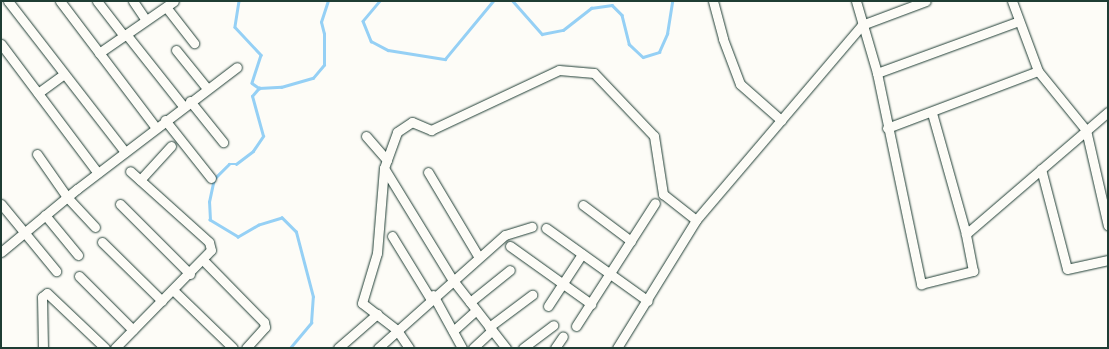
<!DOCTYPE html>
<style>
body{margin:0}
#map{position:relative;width:1109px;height:349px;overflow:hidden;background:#fdfcf7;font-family:"Shantell Sans",sans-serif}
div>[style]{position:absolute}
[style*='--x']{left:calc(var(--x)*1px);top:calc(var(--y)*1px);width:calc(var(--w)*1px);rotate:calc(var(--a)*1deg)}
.stream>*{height:2.5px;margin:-1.25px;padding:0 1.25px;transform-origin:1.25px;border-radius:1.25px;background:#95d0f5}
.roads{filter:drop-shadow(0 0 1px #1f3d34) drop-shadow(0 0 1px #1f3d34)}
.minor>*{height:9px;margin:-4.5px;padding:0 4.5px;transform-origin:4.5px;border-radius:4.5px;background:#fdfcf7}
span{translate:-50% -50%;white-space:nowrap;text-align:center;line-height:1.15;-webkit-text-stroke:3px #fdfcf7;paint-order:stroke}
.frame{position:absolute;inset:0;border:2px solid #1f3d34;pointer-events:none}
</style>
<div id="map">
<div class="stream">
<div style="--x:239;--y:1;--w:26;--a:99"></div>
<div style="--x:235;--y:27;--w:38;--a:47"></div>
<div style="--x:261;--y:55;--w:29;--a:108"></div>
<div style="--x:252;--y:83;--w:9;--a:36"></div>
<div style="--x:380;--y:1;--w:26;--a:130"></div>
<div style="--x:363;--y:21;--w:22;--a:68"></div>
<div style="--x:371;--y:41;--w:19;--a:28"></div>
<div style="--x:388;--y:50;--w:58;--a:9"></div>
<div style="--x:445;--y:59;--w:75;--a:-50.4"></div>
<div style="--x:513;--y:1;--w:44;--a:48.7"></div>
<div style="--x:542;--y:34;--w:21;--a:-11"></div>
<div style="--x:563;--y:30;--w:36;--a:-38"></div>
<div style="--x:591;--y:8;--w:21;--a:-8"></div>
<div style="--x:612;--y:5;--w:14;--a:45"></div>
<div style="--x:622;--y:15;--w:30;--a:76"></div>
<div style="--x:629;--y:44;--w:19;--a:43"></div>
<div style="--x:643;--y:57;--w:17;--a:-17"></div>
<div style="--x:659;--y:52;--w:20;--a:-66"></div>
<div style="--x:667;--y:34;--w:33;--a:-81"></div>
<div style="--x:290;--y:348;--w:33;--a:-50"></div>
<div style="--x:311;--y:323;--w:26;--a:-86"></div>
<div style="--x:313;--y:297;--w:67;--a:-104.7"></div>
<div style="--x:296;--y:232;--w:20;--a:-135"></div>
<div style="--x:282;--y:218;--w:24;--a:163"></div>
<div style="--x:259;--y:225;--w:24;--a:150"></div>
<div style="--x:238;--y:237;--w:33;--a:-149"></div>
<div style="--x:210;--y:220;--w:18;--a:-93"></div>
<div style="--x:209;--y:202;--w:24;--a:-78"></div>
<div style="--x:214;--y:179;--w:21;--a:-45"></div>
<div style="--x:229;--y:164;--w:7;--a:0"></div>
<div style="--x:236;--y:164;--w:21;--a:-37"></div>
<div style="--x:253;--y:151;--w:18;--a:-56"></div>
<div style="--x:263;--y:136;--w:41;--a:-105.4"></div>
<div style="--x:252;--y:96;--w:11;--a:-49"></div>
<div style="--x:259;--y:88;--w:22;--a:-3"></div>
<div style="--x:281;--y:87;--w:33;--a:-16"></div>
<div style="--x:313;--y:78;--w:17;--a:-50"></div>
<div style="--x:324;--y:65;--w:31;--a:-90"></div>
<div style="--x:324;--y:34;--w:12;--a:-104"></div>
<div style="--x:321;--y:22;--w:22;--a:-72"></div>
</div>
<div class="roads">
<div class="minor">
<div style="--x:8;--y:1;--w:191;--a:52.2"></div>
<div style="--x:60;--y:1;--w:159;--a:52.9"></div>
<div style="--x:97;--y:1;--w:44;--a:52.4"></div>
<div style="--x:133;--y:1;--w:23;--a:56"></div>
<div style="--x:713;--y:1;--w:39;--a:75"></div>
<div style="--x:723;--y:39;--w:48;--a:69.3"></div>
<div style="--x:740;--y:84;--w:55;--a:41.3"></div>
<div style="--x:856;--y:1;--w:75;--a:73.7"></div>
<div style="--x:877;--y:73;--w:216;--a:78.2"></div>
<div style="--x:921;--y:284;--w:54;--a:-14"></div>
<div style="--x:973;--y:271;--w:38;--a:-101"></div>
<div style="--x:966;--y:234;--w:126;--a:-105.7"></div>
<div style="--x:1012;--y:1;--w:75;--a:69.6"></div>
<div style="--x:1038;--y:71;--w:76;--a:50.9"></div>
<div style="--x:1086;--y:130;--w:98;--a:77.1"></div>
<div style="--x:166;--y:7;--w:46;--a:52.1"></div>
<div style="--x:126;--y:34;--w:92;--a:51.6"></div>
<div style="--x:1;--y:44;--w:161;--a:53.1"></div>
<div style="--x:176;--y:50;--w:48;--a:51"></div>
<div style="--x:99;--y:53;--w:91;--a:-34.7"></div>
<div style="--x:877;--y:73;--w:151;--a:-20.1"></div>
<div style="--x:38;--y:93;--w:32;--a:-36"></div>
<div style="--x:190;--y:101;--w:53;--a:51.2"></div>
<div style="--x:165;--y:120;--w:74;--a:51.6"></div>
<div style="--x:887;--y:128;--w:161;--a:-20.7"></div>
<div style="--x:366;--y:136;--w:32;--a:49"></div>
<div style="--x:37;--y:154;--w:52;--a:55.1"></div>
<div style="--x:67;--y:197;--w:41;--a:47"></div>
<div style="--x:384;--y:168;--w:130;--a:58.5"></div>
<div style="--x:452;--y:279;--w:88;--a:52"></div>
<div style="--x:1041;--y:169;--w:103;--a:75.4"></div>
<div style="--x:1067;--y:269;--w:42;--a:-12.4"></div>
<div style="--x:428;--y:172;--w:98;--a:59.2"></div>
<div style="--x:140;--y:180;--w:46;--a:-47.6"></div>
<div style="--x:1;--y:204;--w:87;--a:50.6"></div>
<div style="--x:120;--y:204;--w:99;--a:45"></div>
<div style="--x:583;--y:205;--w:60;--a:36.9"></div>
<div style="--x:45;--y:215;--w:52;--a:50.5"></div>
<div style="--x:546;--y:228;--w:125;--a:35.6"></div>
<div style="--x:966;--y:234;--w:187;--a:-40.7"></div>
<div style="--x:392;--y:236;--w:73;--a:58.5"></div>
<div style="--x:102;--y:242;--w:84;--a:44.5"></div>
<div style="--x:510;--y:246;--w:100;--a:35.6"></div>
<div style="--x:1;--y:252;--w:99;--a:-39.7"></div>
<div style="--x:77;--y:189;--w:201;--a:-37.3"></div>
<div style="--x:203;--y:260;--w:87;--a:45.5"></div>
<div style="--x:264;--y:322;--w:5;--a:79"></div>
<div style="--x:265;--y:327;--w:28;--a:132"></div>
<div style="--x:79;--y:276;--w:76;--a:45"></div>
<div style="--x:173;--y:290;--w:83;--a:44"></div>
<div style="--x:433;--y:295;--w:60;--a:61.3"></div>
<div style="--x:470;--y:302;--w:51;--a:-38.7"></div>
<div style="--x:548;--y:306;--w:62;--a:-56.8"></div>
<div style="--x:576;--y:326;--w:146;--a:-57.3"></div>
<div style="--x:489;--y:327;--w:54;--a:-36.7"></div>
<div style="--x:453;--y:331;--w:31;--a:-42"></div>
<div style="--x:43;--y:348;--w:51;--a:-91.1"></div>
<div style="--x:42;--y:297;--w:6;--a:-39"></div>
<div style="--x:47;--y:293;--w:80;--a:43.5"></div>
<div style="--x:115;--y:348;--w:137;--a:-45.6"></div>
<div style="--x:211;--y:250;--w:8;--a:-104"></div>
<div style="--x:209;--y:242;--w:106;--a:-138.1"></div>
<div style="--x:338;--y:348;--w:52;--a:-41.1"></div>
<div style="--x:378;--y:348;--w:170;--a:-41.7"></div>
<div style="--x:505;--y:235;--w:28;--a:-17"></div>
<div style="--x:409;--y:348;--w:22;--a:-124"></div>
<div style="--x:397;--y:330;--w:44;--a:-142.4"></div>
<div style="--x:362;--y:303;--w:52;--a:-73.3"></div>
<div style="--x:377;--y:253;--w:85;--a:-85.3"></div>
<div style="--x:384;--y:168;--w:38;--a:-70"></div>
<div style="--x:397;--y:132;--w:18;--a:-34"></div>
<div style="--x:412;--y:122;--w:21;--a:23"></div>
<div style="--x:431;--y:130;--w:141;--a:-25.1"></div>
<div style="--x:559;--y:70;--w:35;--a:5"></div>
<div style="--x:594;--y:73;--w:87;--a:46.4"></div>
<div style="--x:654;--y:136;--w:59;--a:81.2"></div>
<div style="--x:663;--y:194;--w:42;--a:38.2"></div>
<div style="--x:473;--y:348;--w:26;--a:-43"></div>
<div style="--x:523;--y:348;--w:38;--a:-37"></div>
<div style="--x:555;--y:348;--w:14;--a:-56"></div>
<div style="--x:617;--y:348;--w:150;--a:-58.3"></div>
<div style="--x:696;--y:220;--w:256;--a:-49.6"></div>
<div style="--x:862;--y:25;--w:68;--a:-20.6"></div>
</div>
</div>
<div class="frame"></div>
</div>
